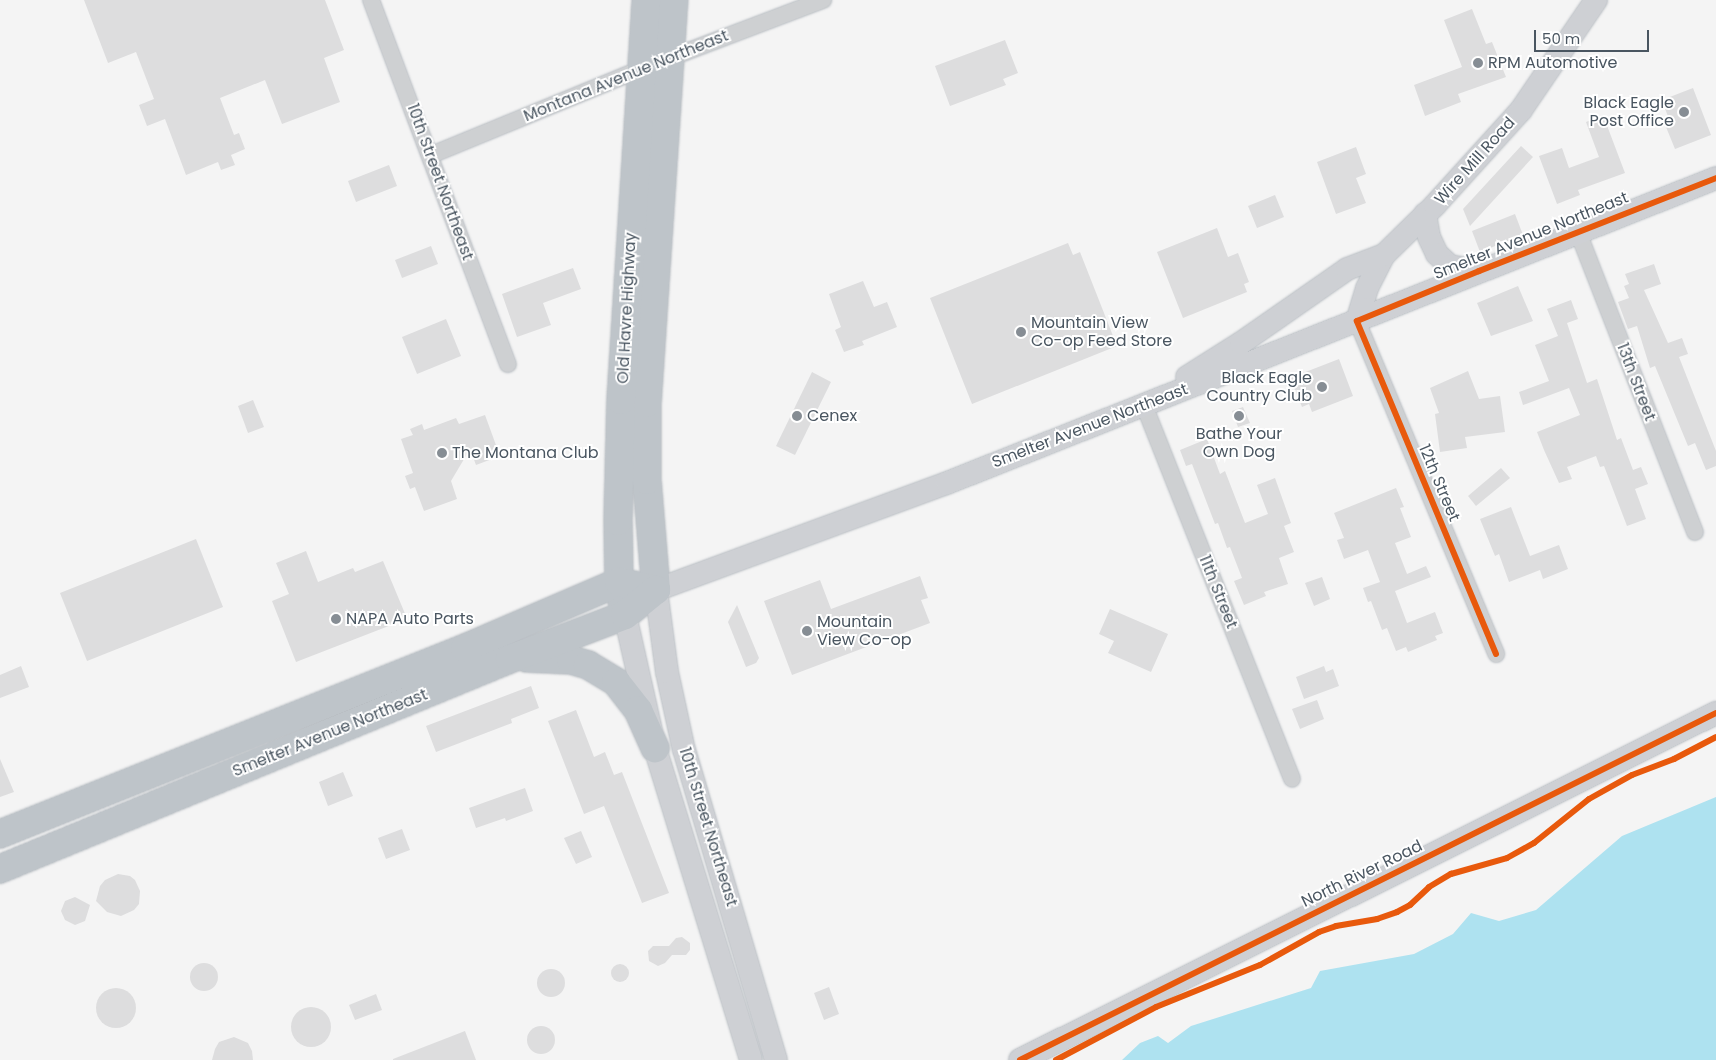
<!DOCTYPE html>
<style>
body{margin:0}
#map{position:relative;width:1716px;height:1060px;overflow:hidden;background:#f4f4f4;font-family:Poppins,sans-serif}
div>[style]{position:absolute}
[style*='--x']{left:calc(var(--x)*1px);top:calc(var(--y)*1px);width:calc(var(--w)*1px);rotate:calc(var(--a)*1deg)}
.water>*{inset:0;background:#aee2f0}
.building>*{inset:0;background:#ddddde}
.round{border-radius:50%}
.roads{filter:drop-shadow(0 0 1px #b9bec3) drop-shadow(0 0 1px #b9bec3)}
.street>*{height:16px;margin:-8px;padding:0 8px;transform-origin:8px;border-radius:8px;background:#ced0d2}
.secondary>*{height:22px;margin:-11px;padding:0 11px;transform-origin:11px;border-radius:11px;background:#ced0d4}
.highway>*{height:28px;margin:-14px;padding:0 14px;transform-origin:14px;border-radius:14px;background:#bec4c9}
.cycleway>*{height:6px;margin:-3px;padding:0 3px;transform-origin:3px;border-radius:3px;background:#e8590c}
.dots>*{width:14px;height:14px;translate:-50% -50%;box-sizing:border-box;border:2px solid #fff;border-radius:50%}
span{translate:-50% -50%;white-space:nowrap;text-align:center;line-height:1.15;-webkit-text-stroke:4px #fff;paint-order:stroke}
.poi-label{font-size:16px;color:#4a5661}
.left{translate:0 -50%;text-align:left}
.right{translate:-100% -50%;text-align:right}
.street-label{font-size:16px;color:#4a5661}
.scale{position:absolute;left:1534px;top:30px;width:115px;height:22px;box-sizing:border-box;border:2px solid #4a5661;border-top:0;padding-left:6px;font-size:15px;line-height:18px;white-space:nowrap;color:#4a5661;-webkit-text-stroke:4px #fff;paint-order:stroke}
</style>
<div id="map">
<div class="water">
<div style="clip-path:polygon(1716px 797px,1716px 1060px,1122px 1060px,1140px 1043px,1158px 1036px,1168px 1043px,1191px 1026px,1311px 988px,1320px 971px,1414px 954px,1453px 934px,1471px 913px,1499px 921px,1536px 910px,1622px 836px)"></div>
</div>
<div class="building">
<div style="clip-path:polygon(84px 0,325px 0,344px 50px,324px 58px,340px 102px,282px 124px,265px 80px,220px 98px,234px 135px,239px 133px,245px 149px,231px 155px,235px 165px,221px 170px,218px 162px,186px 175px,165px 119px,147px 126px,139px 105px,154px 99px,136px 52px,108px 63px)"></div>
<div style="clip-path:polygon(1472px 9px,1486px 44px,1492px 42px,1506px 77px,1458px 94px,1461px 102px,1425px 116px,1414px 85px,1462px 67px,1444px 20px)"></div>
<div style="clip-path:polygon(1005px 40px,1018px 73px,1003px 79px,1006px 85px,950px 106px,935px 66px)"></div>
<div style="clip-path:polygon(1693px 88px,1711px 135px,1675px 149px,1666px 127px,1671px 125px,1662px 100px)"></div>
<div style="clip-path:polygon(1603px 115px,1625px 173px,1578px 190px,1580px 195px,1557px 204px,1539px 156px,1562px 148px,1569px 168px,1599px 157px,1586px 122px)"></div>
<div style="clip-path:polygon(1521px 146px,1533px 157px,1470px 226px,1463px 209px)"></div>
<div style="clip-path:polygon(1356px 147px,1366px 174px,1356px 178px,1366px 203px,1336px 214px,1317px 162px)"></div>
<div style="clip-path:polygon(389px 165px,397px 186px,356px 202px,348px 181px)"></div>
<div style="clip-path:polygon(1275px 195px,1284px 217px,1257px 228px,1248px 206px)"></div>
<div style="clip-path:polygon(1515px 214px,1523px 235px,1480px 252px,1472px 231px)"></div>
<div style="clip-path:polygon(1217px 228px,1228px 257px,1238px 253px,1249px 282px,1244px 284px,1247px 292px,1183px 318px,1157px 252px)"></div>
<div style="clip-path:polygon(1068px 243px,1073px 255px,1080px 252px,1117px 346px,972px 404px,930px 298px)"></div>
<div style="clip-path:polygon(431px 246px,438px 264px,402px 278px,395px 260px)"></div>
<div style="clip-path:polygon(1654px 264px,1661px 284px,1644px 290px,1668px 343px,1682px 338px,1688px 354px,1679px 357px,1716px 451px,1716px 466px,1706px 470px,1695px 443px,1688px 446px,1655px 366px,1650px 368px,1637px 326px,1628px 329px,1618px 302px,1629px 298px,1624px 286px,1629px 284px,1625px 274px)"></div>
<div style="clip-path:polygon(573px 268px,581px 289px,543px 303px,551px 325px,517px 337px,502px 294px)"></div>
<div style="clip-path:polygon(863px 281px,874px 307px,887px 302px,897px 327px,862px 341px,864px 345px,844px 352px,835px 330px,841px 327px,829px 294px)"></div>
<div style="clip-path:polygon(1518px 286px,1533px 321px,1491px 336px,1477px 303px)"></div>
<div style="clip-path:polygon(1571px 300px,1578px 319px,1567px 323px,1587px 383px,1597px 379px,1617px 440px,1621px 438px,1633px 470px,1641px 467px,1648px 484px,1635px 489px,1646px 519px,1627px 526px,1604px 466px,1600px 467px,1596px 456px,1567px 467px,1572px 479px,1559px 483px,1544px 450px,1537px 432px,1580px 415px,1569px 388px,1523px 405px,1519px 392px,1549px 381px,1535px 345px,1558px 336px,1547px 309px)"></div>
<div style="clip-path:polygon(446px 319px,461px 356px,417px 374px,402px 337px)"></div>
<div style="clip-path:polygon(1339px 359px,1353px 396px,1312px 412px,1309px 404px,1302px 407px,1290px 378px)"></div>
<div style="clip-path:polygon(1468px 371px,1479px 399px,1500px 396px,1505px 432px,1465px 437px,1467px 448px,1440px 452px,1435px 414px,1439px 413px,1430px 388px)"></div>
<div style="clip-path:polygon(812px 372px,831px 382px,795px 455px,776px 446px)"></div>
<div style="clip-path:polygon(253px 400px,264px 427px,248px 433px,238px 406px)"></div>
<div style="clip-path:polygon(1243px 407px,1250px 423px,1238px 427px,1232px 411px)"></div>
<div style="clip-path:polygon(485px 415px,500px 456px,476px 465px,470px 449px,451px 481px,457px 499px,424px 511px,415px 487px,410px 489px,405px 476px,413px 473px,401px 439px,413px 435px,410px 429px,422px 424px,424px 430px,456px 418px,459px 424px)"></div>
<div style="clip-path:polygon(1207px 439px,1220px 474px,1225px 471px,1245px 523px,1268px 514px,1257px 485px,1275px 478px,1291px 523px,1284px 526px,1294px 552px,1279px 558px,1288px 584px,1264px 592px,1266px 596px,1244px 605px,1234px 581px,1242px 578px,1230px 547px,1227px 548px,1218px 523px,1215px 524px,1192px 464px,1186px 466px,1180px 450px)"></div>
<div style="clip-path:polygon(1501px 468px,1510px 478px,1476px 506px,1468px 496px)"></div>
<div style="clip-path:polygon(1396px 488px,1404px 507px,1400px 508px,1411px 537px,1395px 543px,1407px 574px,1426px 566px,1431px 577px,1395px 591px,1407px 623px,1435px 612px,1443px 633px,1435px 636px,1437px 640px,1408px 652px,1406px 647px,1396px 651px,1387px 628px,1382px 630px,1371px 601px,1368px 602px,1363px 588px,1380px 582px,1368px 550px,1344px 559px,1337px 540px,1344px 538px,1334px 513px)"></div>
<div style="clip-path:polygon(1511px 507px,1530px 556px,1559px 545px,1568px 569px,1543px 579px,1540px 570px,1509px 582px,1499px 554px,1495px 556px,1480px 519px)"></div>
<div style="clip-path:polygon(196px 539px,223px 607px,87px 661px,60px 593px)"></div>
<div style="clip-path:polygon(306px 551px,318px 582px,353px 568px,355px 572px,383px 561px,406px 616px,398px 619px,399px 622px,296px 662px,272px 601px,289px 594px,276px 563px)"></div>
<div style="clip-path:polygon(920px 576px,928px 598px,921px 600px,930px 623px,792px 675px,764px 601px,820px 580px,831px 609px)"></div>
<div style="clip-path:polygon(1322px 577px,1330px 599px,1314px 606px,1305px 583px)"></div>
<div style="clip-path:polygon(737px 605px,759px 658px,756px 663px,746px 667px,728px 622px)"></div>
<div style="clip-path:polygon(1110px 609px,1168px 634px,1151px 672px,1108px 653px,1114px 641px,1099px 634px)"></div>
<div style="clip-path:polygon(21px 666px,29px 687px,0 698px,0 675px)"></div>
<div style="clip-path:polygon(1324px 666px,1326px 672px,1333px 669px,1339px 686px,1304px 699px,1296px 677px)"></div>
<div style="clip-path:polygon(531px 686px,539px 708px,511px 719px,512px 723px,436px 752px,426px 726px)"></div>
<div style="clip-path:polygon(1317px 700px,1324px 719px,1300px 729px,1292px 709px)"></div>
<div style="clip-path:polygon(576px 710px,594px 757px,605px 752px,614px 775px,622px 772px,669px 893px,642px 903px,604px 806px,584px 814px,548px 721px)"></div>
<div style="clip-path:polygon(0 759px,14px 792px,0 797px)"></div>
<div style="clip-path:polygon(343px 772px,353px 796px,328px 806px,319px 782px)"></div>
<div style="clip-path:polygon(525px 788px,533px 811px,506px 821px,505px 818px,476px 828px,469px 808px)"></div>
<div style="clip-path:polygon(402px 829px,410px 850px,386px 859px,378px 838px)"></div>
<div style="clip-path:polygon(581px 831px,592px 857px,576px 864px,564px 838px)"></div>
<div style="clip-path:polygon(118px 874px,130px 876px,135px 880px,140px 891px,139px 904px,134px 910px,121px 916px,107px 912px,96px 901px,100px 886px,105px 880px)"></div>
<div style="clip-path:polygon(75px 897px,90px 905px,85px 921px,75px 925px,65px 920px,61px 911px,65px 901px)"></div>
<div style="clip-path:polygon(682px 937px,690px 943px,690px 950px,686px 955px,672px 955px,665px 963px,658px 966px,649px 961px,648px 951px,653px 946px,669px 946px,676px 938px)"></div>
<div class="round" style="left:190px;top:963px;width:28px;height:28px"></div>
<div class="round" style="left:611px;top:964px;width:18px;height:18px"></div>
<div class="round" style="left:537px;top:969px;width:28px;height:28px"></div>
<div style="clip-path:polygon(829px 987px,839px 1014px,824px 1020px,814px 993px)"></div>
<div class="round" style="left:96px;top:988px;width:40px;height:40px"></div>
<div style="clip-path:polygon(376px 994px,382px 1010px,355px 1020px,349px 1005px)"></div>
<div class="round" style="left:291px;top:1007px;width:40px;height:40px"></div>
<div class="round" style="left:527px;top:1026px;width:28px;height:28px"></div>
<div style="clip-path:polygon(465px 1031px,476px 1060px,393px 1060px,393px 1059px)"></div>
<div style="clip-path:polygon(234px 1037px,248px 1043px,252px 1051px,253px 1060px,212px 1060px,215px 1049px,219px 1042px)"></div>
</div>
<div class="roads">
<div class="street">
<div style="--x:371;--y:0;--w:389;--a:69.4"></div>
<div style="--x:431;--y:155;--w:227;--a:-22.3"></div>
<div style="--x:641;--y:69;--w:195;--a:-20.8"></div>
<div style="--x:1578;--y:232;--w:322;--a:68.7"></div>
<div style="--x:1357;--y:321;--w:361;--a:67.3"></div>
<div style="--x:1144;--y:405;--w:402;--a:68.4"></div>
</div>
<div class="secondary">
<div style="--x:1425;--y:214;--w:23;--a:80"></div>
<div style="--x:1429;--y:237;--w:19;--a:65"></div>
<div style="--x:1437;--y:254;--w:18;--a:43"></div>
<div style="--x:1450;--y:266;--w:29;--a:10"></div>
<div style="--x:1357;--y:321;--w:34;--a:-73"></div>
<div style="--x:1367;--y:288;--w:37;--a:-63"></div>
<div style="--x:1384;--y:255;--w:71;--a:-44.4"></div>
<div style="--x:1435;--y:205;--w:128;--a:-47.8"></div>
<div style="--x:1521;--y:110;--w:133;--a:-55.7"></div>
<div style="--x:1187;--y:377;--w:64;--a:-32.2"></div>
<div style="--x:1241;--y:343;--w:129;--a:-34.9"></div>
<div style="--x:1347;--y:269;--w:40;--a:-21"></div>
<div style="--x:625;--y:615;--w:136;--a:77.3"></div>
<div style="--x:655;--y:748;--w:326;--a:72.9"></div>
<div style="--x:776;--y:1060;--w:323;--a:-106.5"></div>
<div style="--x:684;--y:750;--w:80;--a:-102.3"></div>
<div style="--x:667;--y:672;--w:83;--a:-97.6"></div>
<div style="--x:656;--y:590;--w:310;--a:-20.2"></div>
<div style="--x:947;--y:483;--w:827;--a:-21.63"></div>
<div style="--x:1020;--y:1060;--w:778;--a:-26.5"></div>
</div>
<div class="highway">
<div style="--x:656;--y:590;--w:110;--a:-94.7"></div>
<div style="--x:647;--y:480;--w:77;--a:-90"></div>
<div style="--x:647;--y:403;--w:404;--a:-86.2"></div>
<div style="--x:622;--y:600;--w:18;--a:-99"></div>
<div style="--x:619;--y:582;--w:61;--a:-90.9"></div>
<div style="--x:618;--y:521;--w:121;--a:-88.6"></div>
<div style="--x:621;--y:400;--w:401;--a:-86.4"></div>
<div style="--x:527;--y:658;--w:44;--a:2.6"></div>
<div style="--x:571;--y:660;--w:18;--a:16"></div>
<div style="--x:588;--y:665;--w:33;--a:31"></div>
<div style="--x:616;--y:682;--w:36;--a:52"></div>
<div style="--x:638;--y:710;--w:42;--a:65.9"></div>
<div style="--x:0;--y:834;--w:501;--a:-21.8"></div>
<div style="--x:465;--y:648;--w:168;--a:-23.2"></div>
<div style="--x:619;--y:582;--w:38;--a:12"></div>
<div style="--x:0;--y:869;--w:552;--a:-22.38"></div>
<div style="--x:510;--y:659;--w:123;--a:-20.9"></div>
<div style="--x:625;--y:615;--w:40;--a:-39"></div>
</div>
</div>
<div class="cycleway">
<div style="--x:1496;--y:654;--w:361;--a:-112.7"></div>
<div style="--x:1357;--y:321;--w:132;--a:-22.3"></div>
<div style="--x:1479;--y:271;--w:255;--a:-21.4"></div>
<div style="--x:1020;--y:1060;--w:778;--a:-26.5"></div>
<div style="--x:1056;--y:1060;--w:113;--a:-27.9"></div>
<div style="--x:1156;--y:1007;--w:112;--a:-22"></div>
<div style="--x:1260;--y:965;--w:68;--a:-29.2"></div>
<div style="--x:1319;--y:932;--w:18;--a:-19"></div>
<div style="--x:1336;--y:926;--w:42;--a:-9.7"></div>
<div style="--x:1377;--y:919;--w:21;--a:-19"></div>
<div style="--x:1397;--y:912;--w:15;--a:-28"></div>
<div style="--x:1410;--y:905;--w:26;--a:-43"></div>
<div style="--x:1429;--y:887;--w:26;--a:-31"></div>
<div style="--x:1451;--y:874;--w:58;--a:-15.9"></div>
<div style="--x:1507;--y:858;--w:31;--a:-29"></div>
<div style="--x:1534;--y:843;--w:70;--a:-38.7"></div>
<div style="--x:1589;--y:799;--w:49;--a:-29.2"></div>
<div style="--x:1632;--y:775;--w:45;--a:-20.9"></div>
<div style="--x:1674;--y:759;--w:47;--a:-27.6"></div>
</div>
<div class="dots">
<div style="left:1478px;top:63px;background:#868d94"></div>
<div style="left:1684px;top:112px;background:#868d94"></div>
<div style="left:1021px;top:332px;background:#868d94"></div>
<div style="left:1322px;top:387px;background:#868d94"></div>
<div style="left:797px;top:416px;background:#868d94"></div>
<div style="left:1239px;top:416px;background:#868d94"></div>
<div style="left:442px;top:453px;background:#868d94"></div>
<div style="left:336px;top:619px;background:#868d94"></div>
<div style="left:807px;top:631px;background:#868d94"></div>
</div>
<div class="poi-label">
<span class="left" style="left:1488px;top:63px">RPM Automotive</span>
<span class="right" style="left:1674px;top:112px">Black Eagle<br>Post Office</span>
<span class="left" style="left:1031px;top:332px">Mountain View<br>Co-op Feed Store</span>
<span class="right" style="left:1312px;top:387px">Black Eagle<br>Country Club</span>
<span class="left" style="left:807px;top:416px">Cenex</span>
<span style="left:1239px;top:443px">Bathe Your<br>Own Dog</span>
<span class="left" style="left:452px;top:453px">The Montana Club</span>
<span class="left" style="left:346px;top:619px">NAPA Auto Parts</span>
<span class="left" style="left:817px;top:631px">Mountain<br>View Co-op</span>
</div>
<div class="street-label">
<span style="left:626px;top:76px;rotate:-22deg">Montana Avenue Northeast</span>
<span style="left:1475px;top:161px;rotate:-48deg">Wire Mill Road</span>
<span style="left:440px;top:182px;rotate:70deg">10th Street Northeast</span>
<span style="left:1531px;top:236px;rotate:-22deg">Smelter Avenue Northeast</span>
<span style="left:627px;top:308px;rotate:-87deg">Old Havre Highway</span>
<span style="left:1636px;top:382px;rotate:69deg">13th Street</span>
<span style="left:1090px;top:426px;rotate:-21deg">Smelter Avenue Northeast</span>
<span style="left:1439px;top:483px;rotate:67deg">12th Street</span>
<span style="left:1218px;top:592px;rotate:68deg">11th Street</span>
<span style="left:330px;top:733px;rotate:-22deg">Smelter Avenue Northeast</span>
<span style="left:708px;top:827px;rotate:73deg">10th Street Northeast</span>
<span style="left:1362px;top:874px;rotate:-26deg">North River Road</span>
</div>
<div class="scale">50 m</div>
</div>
